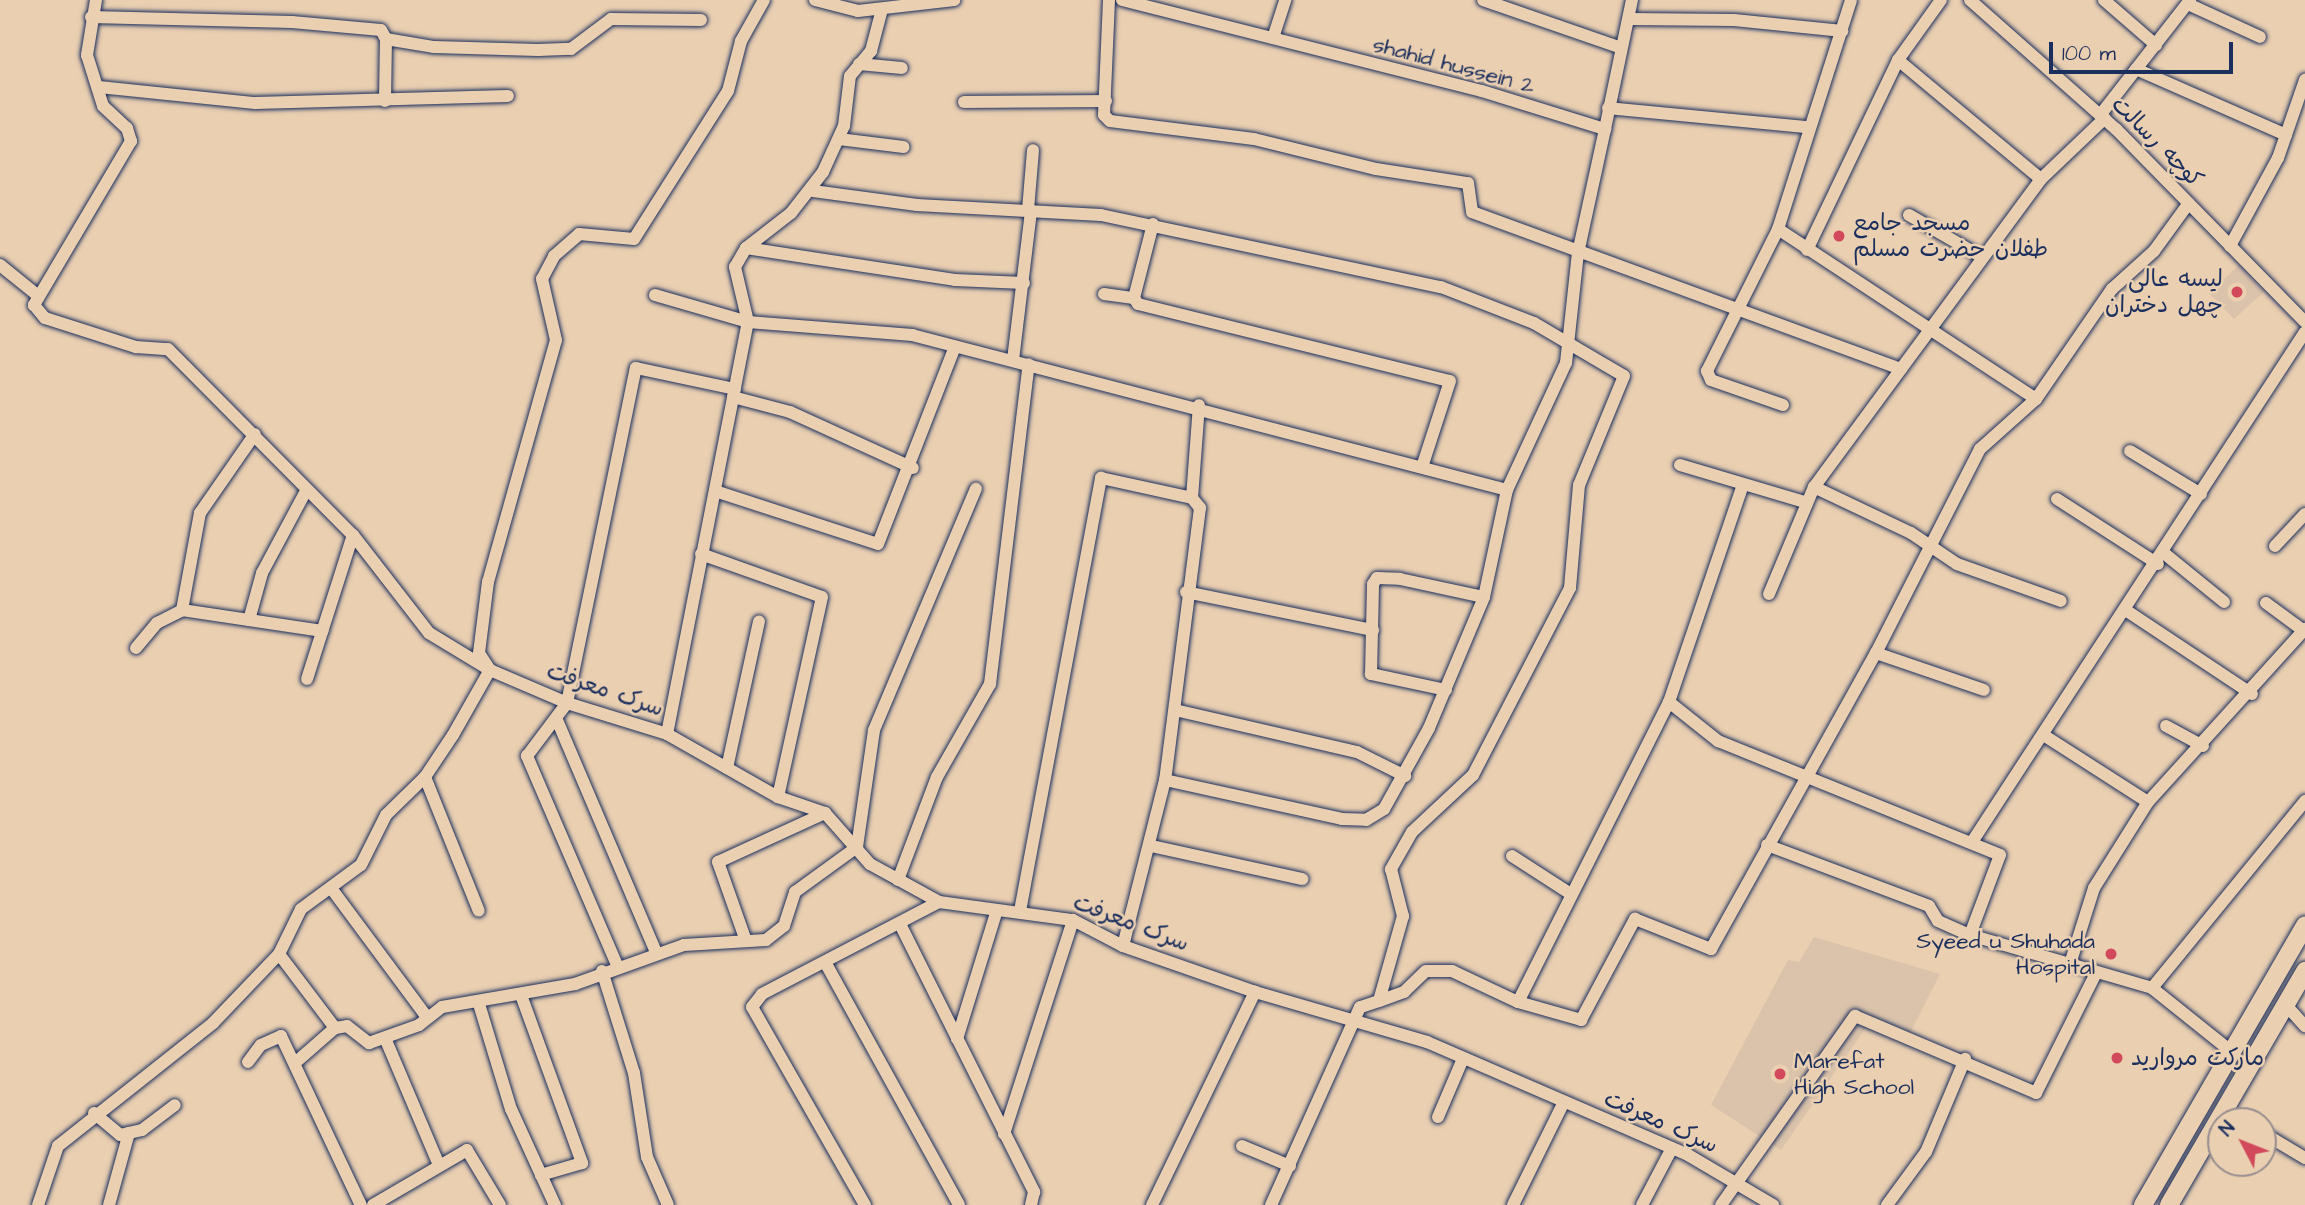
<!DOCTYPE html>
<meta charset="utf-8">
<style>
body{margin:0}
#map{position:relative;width:2305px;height:1205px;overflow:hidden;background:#eacfb1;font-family:"Architects Daughter","Playpen Sans Arabic",sans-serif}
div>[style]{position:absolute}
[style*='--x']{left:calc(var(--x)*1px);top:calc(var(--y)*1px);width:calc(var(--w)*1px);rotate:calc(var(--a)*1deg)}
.built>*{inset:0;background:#dbc3ab}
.roads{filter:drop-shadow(0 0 2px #1b2f5e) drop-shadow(0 0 2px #1b2f5e)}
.street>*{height:12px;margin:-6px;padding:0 6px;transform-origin:6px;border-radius:6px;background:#eacfb1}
.secondary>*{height:18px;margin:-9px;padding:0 9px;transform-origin:9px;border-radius:9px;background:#eacfb1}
.dots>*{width:19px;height:19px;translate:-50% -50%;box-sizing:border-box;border:4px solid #eacfb1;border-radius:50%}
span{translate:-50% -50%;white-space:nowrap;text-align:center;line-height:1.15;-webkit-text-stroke:5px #eacfb1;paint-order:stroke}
.street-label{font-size:23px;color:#1b2f5e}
.poi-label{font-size:23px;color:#1b2f5e}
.left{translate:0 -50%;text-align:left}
.right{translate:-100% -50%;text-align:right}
.north{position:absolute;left:2207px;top:1107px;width:70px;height:70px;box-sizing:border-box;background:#eacfb1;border:2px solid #978f90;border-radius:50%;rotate:312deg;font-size:19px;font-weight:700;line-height:28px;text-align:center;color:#1b2f5e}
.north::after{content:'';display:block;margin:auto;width:24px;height:32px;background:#d1495b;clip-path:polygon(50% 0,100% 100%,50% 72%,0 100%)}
.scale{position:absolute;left:2049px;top:42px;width:184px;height:32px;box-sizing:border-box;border:4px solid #1b2f5e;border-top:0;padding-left:9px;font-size:21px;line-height:24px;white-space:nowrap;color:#1b2f5e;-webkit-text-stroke:5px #eacfb1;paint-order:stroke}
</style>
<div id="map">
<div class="built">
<div style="clip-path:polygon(2239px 265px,2264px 292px,2234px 319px,2209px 293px)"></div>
<div style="clip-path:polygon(1814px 937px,1940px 974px,1905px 1043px,1867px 1026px,1781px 1150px,1711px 1105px,1788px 960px,1799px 962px)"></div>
</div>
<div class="roads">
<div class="street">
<div style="--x:96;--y:0;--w:56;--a:99.3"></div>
<div style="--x:87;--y:55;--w:53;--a:72.6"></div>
<div style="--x:103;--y:106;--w:33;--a:43"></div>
<div style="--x:127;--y:128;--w:14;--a:73"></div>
<div style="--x:131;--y:141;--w:191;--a:120.6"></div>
<div style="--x:34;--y:305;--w:17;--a:50"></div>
<div style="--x:45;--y:318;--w:96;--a:17.7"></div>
<div style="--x:136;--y:347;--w:32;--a:4"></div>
<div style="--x:168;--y:349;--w:262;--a:45.2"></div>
<div style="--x:353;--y:535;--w:124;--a:52.2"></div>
<div style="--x:429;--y:633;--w:71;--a:31.2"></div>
<div style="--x:490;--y:670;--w:84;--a:23.2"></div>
<div style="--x:567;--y:703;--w:105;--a:17.2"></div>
<div style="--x:667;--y:734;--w:128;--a:29.6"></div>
<div style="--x:778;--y:797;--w:50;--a:18.8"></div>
<div style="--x:825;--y:813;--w:68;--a:48.6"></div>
<div style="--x:870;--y:864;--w:79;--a:28.8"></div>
<div style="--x:939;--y:902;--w:135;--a:7.7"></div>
<div style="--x:1073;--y:920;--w:56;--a:27.5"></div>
<div style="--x:1123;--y:946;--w:140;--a:19.2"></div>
<div style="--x:1255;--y:992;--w:179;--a:16.2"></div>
<div style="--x:1427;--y:1042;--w:284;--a:23.4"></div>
<div style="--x:1688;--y:1155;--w:99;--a:30.5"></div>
<div style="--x:815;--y:0;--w:44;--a:14.3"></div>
<div style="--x:858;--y:11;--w:97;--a:-6.5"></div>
<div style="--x:1109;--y:0;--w:115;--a:92.5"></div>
<div style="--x:1104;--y:115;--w:8;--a:45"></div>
<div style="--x:1110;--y:121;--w:145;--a:7.1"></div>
<div style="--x:1254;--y:139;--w:126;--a:13.8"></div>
<div style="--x:1376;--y:169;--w:93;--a:8.7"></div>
<div style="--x:1468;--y:183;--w:29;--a:82"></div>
<div style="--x:1472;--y:212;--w:457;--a:20.1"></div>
<div style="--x:1122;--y:0;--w:371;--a:14.2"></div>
<div style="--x:1482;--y:91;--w:129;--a:17.2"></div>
<div style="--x:1605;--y:129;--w:132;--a:-78.2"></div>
<div style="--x:1483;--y:0;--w:144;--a:19.1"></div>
<div style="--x:1970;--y:0;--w:195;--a:41.5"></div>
<div style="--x:2116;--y:129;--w:270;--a:45.6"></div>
<div style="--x:2104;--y:0;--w:69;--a:40.9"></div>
<div style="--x:2188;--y:4;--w:79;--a:24.6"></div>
<div style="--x:91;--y:17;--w:201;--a:1.4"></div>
<div style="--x:292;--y:22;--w:89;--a:5.1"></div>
<div style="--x:381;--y:30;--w:10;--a:61"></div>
<div style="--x:386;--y:39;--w:49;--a:9.5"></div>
<div style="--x:434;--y:47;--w:104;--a:1.7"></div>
<div style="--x:538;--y:50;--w:33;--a:-2"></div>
<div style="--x:571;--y:49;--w:50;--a:-36.9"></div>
<div style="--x:611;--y:19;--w:90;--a:0.6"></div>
<div style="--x:1629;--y:19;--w:105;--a:0.5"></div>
<div style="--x:1734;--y:20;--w:109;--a:5.8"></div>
<div style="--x:1273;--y:38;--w:40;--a:-72"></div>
<div style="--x:1898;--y:60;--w:186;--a:39.8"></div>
<div style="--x:859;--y:64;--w:43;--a:5.3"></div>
<div style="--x:2136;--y:69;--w:164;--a:23.7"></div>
<div style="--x:99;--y:87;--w:157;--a:5.9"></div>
<div style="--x:255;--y:103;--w:253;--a:-1.6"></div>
<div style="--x:385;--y:101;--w:62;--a:-89.1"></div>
<div style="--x:964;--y:102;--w:142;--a:-0.4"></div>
<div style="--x:1608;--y:108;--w:200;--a:5.5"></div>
<div style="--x:2101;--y:114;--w:145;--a:-52"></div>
<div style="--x:839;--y:139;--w:65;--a:7"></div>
<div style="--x:813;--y:191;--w:105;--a:7.7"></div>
<div style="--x:917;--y:205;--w:184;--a:3.1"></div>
<div style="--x:1101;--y:215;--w:348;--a:12"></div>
<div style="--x:1441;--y:287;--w:100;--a:21.2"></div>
<div style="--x:1534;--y:323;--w:104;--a:30.5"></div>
<div style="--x:1624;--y:376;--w:118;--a:112.4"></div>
<div style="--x:1579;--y:485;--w:103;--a:95"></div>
<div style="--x:1570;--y:588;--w:211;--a:117.4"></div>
<div style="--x:1473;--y:775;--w:83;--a:136.9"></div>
<div style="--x:1412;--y:832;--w:43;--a:119.6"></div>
<div style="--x:1391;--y:869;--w:49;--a:75.7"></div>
<div style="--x:1403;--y:916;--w:88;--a:105.8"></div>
<div style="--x:1379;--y:1001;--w:20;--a:162"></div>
<div style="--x:1360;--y:1007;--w:217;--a:114.2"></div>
<div style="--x:1028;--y:210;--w:60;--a:-85.2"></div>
<div style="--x:1909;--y:215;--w:82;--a:30"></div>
<div style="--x:1153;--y:224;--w:76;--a:104.4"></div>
<div style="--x:1134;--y:298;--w:7;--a:56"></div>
<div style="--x:1138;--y:304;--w:321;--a:13.9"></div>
<div style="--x:1450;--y:381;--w:87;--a:108"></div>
<div style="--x:1778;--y:229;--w:309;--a:33.4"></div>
<div style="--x:2230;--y:246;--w:100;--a:-61.4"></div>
<div style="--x:2278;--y:158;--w:83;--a:-70.9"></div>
<div style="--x:746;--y:248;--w:211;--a:8.7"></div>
<div style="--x:955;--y:280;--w:69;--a:2.5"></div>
<div style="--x:1807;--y:250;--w:211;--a:-64.4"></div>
<div style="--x:1898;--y:60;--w:74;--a:-54.4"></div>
<div style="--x:0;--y:265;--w:48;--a:39"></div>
<div style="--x:1104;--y:294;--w:30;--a:8"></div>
<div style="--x:655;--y:295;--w:97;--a:16.2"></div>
<div style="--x:748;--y:322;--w:165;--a:4.5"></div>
<div style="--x:912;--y:335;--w:615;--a:14.6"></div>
<div style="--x:1013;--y:360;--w:150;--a:-83.1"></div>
<div style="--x:733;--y:397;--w:59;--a:14.7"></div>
<div style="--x:790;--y:412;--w:135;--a:24.5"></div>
<div style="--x:1783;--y:405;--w:76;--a:-160.9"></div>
<div style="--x:1711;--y:380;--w:10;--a:-114"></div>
<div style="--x:1707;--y:371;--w:159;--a:-63.4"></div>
<div style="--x:1778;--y:229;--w:240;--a:-72.3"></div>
<div style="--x:2130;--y:451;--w:83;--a:31.2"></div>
<div style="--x:1680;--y:465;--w:130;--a:16.5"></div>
<div style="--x:1814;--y:487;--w:107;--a:25.4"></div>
<div style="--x:1911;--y:533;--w:55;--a:34"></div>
<div style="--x:1957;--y:564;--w:110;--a:19.6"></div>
<div style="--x:715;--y:491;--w:171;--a:18"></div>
<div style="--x:878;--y:544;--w:212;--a:-68.7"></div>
<div style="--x:1192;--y:498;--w:93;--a:-85.7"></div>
<div style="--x:2057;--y:499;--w:120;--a:32.8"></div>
<div style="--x:2275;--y:546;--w:44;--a:-46.8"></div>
<div style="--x:701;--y:554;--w:128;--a:19.6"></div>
<div style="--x:822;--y:597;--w:205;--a:102.4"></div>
<div style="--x:2165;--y:554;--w:76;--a:39.1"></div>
<div style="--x:1186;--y:592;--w:191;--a:11.5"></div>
<div style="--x:1769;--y:594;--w:116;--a:-67.2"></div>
<div style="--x:1814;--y:487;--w:383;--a:-53.6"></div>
<div style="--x:2041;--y:179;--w:88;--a:-43.6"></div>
<div style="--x:2266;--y:603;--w:47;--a:36.4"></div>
<div style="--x:182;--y:610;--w:99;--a:-79.5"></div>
<div style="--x:200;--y:513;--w:96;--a:-55.2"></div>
<div style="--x:2127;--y:611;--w:150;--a:33.6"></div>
<div style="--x:249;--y:620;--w:49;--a:-74.5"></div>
<div style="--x:262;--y:573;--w:93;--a:-61.8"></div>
<div style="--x:136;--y:648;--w:33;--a:-50"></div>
<div style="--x:157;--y:623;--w:28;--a:-27"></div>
<div style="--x:182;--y:610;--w:142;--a:8.5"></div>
<div style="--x:1876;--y:653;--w:114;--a:18.9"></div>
<div style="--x:307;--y:679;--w:151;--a:-72.3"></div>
<div style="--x:1446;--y:690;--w:77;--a:-168"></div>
<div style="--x:1371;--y:674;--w:90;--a:-88.7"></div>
<div style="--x:1373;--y:584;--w:7;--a:-56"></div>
<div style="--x:1377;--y:578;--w:23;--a:2"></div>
<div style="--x:1400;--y:579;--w:86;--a:12.1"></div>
<div style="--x:1669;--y:702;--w:63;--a:38.5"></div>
<div style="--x:1718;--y:741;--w:304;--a:22"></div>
<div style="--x:2000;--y:855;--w:85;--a:110.6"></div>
<div style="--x:1175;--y:710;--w:187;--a:13"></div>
<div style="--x:1357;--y:752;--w:54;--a:26.6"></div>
<div style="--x:557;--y:720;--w:252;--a:66.9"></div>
<div style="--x:2166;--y:726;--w:42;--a:28.4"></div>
<div style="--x:667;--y:734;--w:420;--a:-78.9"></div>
<div style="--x:748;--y:322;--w:57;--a:-103.3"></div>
<div style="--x:735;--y:267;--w:22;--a:-60"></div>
<div style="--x:746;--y:248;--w:57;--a:-37.9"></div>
<div style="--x:791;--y:213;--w:52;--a:-52"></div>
<div style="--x:823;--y:172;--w:51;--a:-65.5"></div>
<div style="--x:844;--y:126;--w:50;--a:-83.2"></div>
<div style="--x:850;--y:76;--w:33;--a:-50"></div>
<div style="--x:871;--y:51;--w:43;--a:-75.3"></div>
<div style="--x:2045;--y:736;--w:122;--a:32.7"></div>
<div style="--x:727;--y:768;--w:150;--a:-77.7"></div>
<div style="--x:425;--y:777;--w:144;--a:68.1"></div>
<div style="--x:1165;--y:780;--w:181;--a:12.4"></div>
<div style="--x:1342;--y:819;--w:24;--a:2"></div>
<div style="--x:1366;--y:820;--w:21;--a:-31"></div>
<div style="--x:1384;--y:809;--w:93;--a:-60.9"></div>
<div style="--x:1429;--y:728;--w:142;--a:-67.2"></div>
<div style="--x:1484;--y:597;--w:109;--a:-77.9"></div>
<div style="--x:1507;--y:490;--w:140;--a:-65.1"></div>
<div style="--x:1566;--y:363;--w:111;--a:-83.8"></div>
<div style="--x:1578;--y:253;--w:127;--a:-77.7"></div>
<div style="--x:1972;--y:842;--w:609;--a:-56.86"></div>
<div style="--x:1767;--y:845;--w:173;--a:20.6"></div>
<div style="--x:1929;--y:906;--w:17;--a:59"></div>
<div style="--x:1938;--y:921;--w:35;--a:24"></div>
<div style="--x:1970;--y:935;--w:190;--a:16.2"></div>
<div style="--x:2152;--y:988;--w:102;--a:38.7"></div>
<div style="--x:1151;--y:846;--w:155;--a:12.3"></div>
<div style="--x:1512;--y:856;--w:70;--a:32.8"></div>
<div style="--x:898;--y:880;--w:110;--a:-69.3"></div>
<div style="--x:937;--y:777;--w:107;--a:-60.3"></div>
<div style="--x:990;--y:684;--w:322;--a:-83.1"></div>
<div style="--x:331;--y:888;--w:159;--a:53.4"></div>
<div style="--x:1020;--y:911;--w:441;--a:-79.4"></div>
<div style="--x:1101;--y:478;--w:93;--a:12.4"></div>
<div style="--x:1192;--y:498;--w:13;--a:51"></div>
<div style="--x:1200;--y:508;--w:274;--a:97.3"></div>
<div style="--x:1165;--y:780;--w:171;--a:104.2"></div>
<div style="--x:900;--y:924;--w:300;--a:63.4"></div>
<div style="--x:1034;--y:1192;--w:13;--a:103"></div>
<div style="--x:746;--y:941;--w:84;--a:-109.5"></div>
<div style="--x:718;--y:862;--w:118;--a:-24.6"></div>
<div style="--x:279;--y:954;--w:93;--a:52.9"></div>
<div style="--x:825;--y:962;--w:277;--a:61.1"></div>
<div style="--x:2070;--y:964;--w:80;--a:-72.5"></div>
<div style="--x:2094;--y:888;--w:102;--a:-57.9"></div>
<div style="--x:2148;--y:802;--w:234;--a:-47.8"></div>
<div style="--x:617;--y:965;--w:228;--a:-113.3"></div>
<div style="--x:527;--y:756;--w:66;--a:-53"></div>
<div style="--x:567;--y:703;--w:342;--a:-78.4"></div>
<div style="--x:636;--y:368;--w:101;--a:12"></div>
<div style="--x:602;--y:971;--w:107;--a:72.6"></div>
<div style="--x:634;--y:1073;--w:85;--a:81.2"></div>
<div style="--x:647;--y:1157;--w:52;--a:66.4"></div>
<div style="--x:2152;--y:988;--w:242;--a:-50.7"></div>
<div style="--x:521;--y:995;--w:179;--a:70"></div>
<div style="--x:582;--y:1163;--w:43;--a:163.7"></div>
<div style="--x:1379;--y:1001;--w:27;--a:-20"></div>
<div style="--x:1404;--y:992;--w:30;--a:-44"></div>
<div style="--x:1426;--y:971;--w:26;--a:0"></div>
<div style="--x:1452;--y:971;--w:73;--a:25.2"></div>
<div style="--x:1518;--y:1002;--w:66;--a:15.9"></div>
<div style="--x:1581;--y:1020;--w:115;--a:-61.9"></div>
<div style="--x:1635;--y:919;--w:82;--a:21.5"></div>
<div style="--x:1711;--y:949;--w:339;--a:-60.9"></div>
<div style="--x:1876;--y:653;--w:229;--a:-63"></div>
<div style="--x:1980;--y:449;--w:75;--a:-41.8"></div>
<div style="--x:2036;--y:399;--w:134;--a:-55.4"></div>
<div style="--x:2112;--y:289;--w:57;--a:-42.1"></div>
<div style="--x:2154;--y:251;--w:59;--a:-53.9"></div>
<div style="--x:1518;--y:1002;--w:336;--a:-63.3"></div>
<div style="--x:1669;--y:702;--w:229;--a:-71.2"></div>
<div style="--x:479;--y:1004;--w:110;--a:73.1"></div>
<div style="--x:511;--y:1109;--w:106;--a:65.4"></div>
<div style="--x:2285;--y:1004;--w:30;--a:48"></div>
<div style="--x:385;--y:1038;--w:136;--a:67"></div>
<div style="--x:957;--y:1039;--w:132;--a:-72.8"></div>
<div style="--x:248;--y:1062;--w:21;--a:-53"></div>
<div style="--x:261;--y:1045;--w:22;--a:-24"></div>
<div style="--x:281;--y:1036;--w:187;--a:64.7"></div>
<div style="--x:296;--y:1062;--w:52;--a:-41.1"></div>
<div style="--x:335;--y:1028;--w:12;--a:-9"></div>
<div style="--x:347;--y:1026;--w:28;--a:38"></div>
<div style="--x:369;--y:1043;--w:53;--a:-19.8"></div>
<div style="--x:419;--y:1025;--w:29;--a:-38"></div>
<div style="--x:442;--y:1007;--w:135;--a:-9.8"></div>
<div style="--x:575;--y:984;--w:116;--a:-19.7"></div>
<div style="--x:684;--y:945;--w:82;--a:-3.5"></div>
<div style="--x:766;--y:940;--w:23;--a:-38"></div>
<div style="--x:784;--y:926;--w:36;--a:-72"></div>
<div style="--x:795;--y:892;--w:77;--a:-36"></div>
<div style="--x:857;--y:847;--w:118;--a:-81.7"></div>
<div style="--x:874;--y:730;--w:262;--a:-67.1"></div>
<div style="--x:2224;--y:1111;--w:21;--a:29"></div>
<div style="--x:94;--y:1113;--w:34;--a:40"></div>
<div style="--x:120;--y:1135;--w:23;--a:-13"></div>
<div style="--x:142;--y:1130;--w:41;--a:-37.1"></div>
<div style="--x:1438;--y:1117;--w:61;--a:-66.8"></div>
<div style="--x:2263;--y:1133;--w:49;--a:30.8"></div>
<div style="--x:1004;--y:1134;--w:225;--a:-72.1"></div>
<div style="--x:1242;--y:1146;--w:52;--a:22.6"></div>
<div style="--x:38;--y:1205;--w:62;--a:-71.3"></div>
<div style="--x:58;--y:1146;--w:198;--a:-38.4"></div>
<div style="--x:213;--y:1023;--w:95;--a:-46.3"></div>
<div style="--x:279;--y:954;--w:50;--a:-63.9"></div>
<div style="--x:301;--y:909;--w:74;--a:-36.3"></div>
<div style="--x:361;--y:865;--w:56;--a:-63.4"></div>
<div style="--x:386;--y:815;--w:54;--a:-44.3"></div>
<div style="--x:425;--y:777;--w:50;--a:-56.3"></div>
<div style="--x:453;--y:735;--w:75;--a:-60.4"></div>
<div style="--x:490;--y:670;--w:20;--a:-123"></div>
<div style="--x:479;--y:653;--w:72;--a:-82.8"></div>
<div style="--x:488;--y:582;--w:251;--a:-74.3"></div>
<div style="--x:556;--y:340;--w:63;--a:-102.9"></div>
<div style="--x:542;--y:279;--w:26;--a:-62"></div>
<div style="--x:554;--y:256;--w:33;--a:-41"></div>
<div style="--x:579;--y:234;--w:55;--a:5.2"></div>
<div style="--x:634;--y:239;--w:175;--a:-57.6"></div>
<div style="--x:728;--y:91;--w:52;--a:-75.4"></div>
<div style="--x:741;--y:41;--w:47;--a:-60.7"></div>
<div style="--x:109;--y:1205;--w:75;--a:-74.5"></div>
<div style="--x:373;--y:1205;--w:109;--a:-30.3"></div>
<div style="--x:467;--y:1150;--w:64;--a:59"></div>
<div style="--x:865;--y:1205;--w:228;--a:-119.7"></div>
<div style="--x:752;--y:1007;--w:16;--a:-52"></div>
<div style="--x:762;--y:994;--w:199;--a:-27.5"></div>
<div style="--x:1152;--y:1205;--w:237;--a:-64.2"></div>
<div style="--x:1513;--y:1205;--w:115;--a:-63.7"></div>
<div style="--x:1642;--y:1205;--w:64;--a:-62.2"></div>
<div style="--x:1721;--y:1205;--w:232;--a:-54.7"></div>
<div style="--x:1855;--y:1016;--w:197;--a:23"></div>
<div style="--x:2036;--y:1093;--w:134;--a:-63.4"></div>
<div style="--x:1887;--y:1205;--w:66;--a:-53.7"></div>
<div style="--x:1926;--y:1152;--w:101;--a:-67.2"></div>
</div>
<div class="secondary">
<div style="--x:2143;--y:1205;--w:323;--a:-59.9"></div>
<div style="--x:2169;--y:1205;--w:271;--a:-59.8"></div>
</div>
</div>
<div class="dots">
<div style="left:1839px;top:236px;background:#d1495b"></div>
<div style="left:2237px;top:292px;background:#d1495b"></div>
<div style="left:2111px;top:954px;background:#d1495b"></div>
<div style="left:2117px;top:1058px;background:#d1495b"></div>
<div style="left:1780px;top:1074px;background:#d1495b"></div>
</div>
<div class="street-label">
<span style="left:1454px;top:65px;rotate:15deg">shahid hussein 2</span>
<span style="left:2157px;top:142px;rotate:45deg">کوچه رسالت</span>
<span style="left:605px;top:690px;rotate:19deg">سرک معرفت</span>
<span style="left:1131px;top:923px;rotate:21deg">سرک معرفت</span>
<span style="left:1661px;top:1122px;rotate:24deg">سرک معرفت</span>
</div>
<div class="poi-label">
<span class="left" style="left:1853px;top:236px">مسجد جامع<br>طفلان حضرت مسلم</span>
<span class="right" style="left:2223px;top:292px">لیسه عالی<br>چهل دختران</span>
<span class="right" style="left:2095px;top:954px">Syeed u Shuhada<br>Hospital</span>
<span class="left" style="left:2131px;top:1058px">مارکت مروارید</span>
<span class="left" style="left:1794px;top:1074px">Marefat<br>High School</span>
</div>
<div class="north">N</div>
<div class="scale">100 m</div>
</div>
